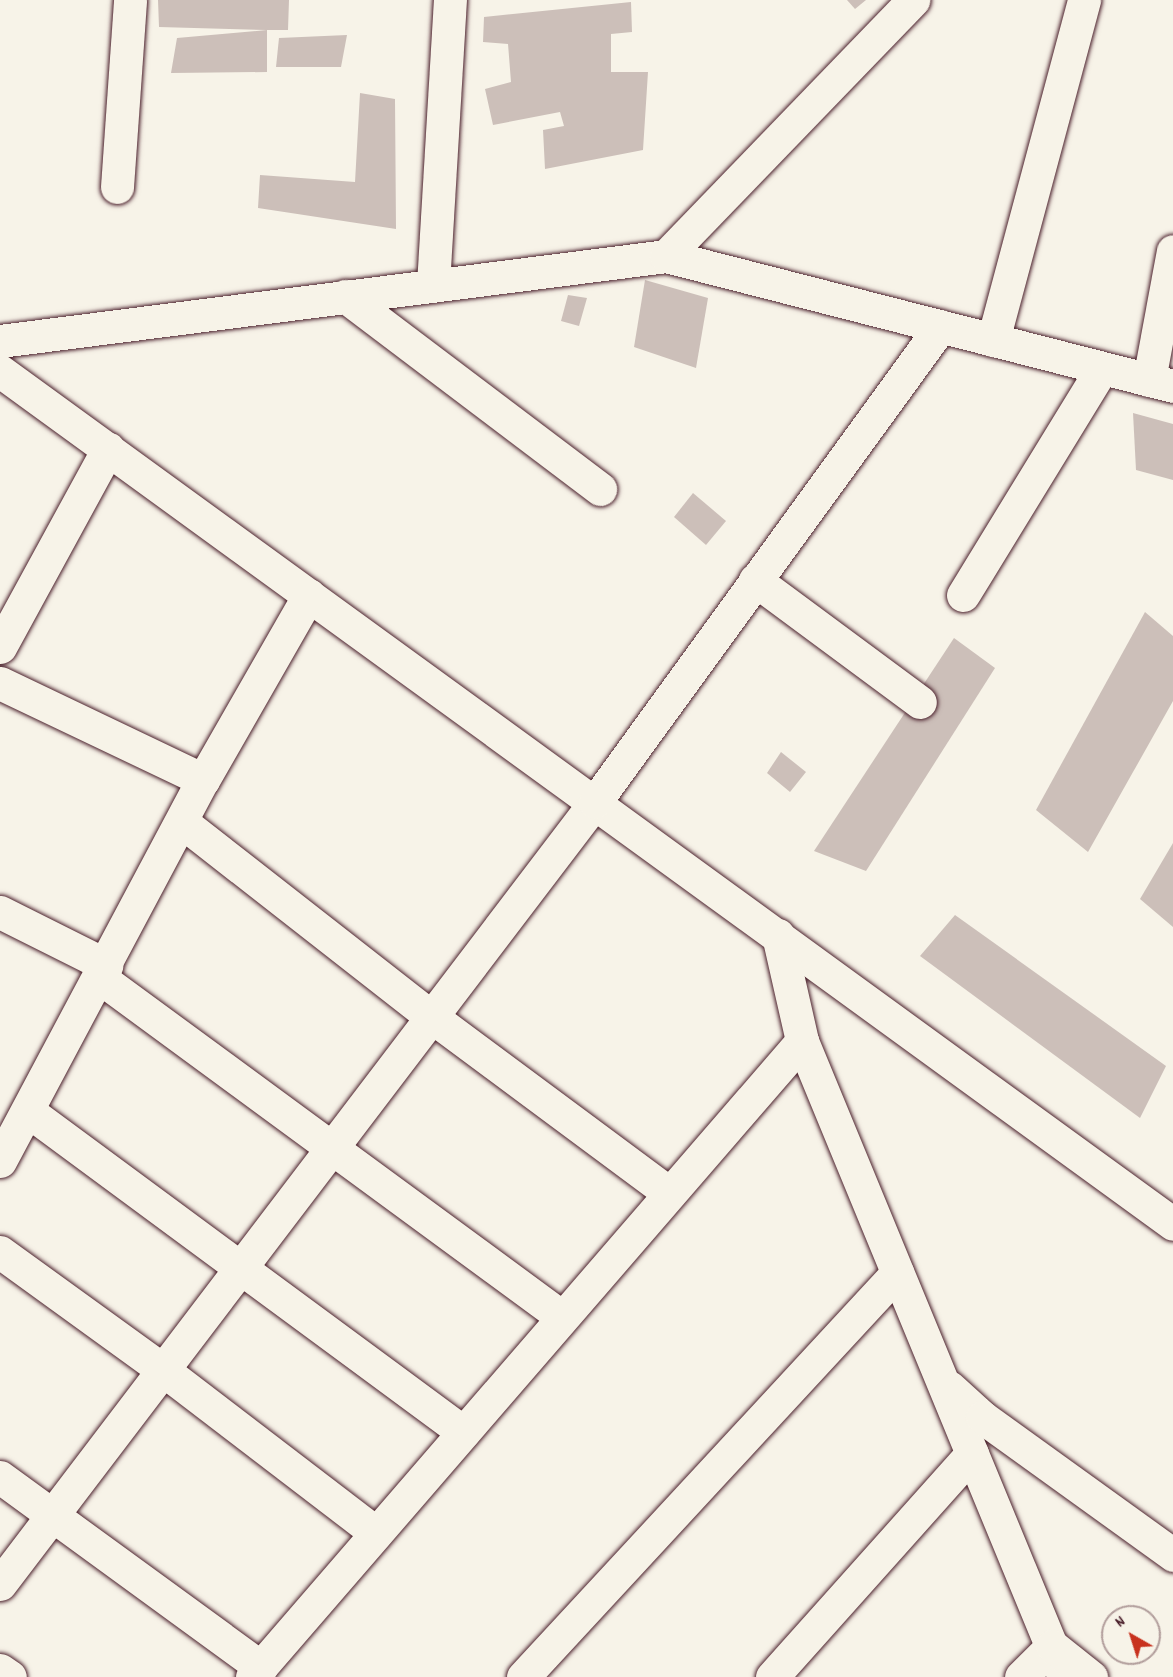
<!DOCTYPE html>
<style>
body{margin:0}
#map{position:relative;width:1173px;height:1677px;overflow:hidden;background:#f7f3e8;font-family:Dekko,sans-serif}
div>[style]{position:absolute}
[style*='--x']{left:calc(var(--x)*1px);top:calc(var(--y)*1px);width:calc(var(--w)*1px);rotate:calc(var(--a)*1deg)}
.building>*{inset:0;background:#ccbfb9}
.roads{filter:drop-shadow(0 0 2px #4a1f2b) drop-shadow(0 0 2px #4a1f2b)}
.minor>*{height:33px;margin:-16.5px;padding:0 16.5px;transform-origin:16.5px;border-radius:16.5px;background:#f7f3e8}
.major>*{height:33px;margin:-16.5px;padding:0 16.5px;transform-origin:16.5px;border-radius:16.5px;background:#f7f3e8}
span{translate:-50% -50%;white-space:nowrap;text-align:center;line-height:1.15;-webkit-text-stroke:6px #f7f3e8;paint-order:stroke}
.north{position:absolute;left:1101px;top:1605px;width:60px;height:60px;box-sizing:border-box;background:#f7f3e8;border:2px solid #b29e9c;border-radius:50%;rotate:321deg;font-size:16px;font-weight:700;line-height:24px;text-align:center;color:#4a1f2b}
.north::after{content:'';display:block;margin:auto;width:21px;height:27px;background:#c8321e;clip-path:polygon(50% 0,100% 100%,50% 72%,0 100%)}
</style>
<div id="map">
<div class="building">
<div style="clip-path:polygon(158px 0,289px 0,288px 30px,267px 30px,267px 72px,171px 73px,177px 38px,267px 30px,159px 27px)"></div>
<div style="clip-path:polygon(847px 0,866px 0,855px 9px)"></div>
<div style="clip-path:polygon(631px 2px,632px 32px,611px 34px,611px 72px,648px 72px,643px 150px,545px 169px,543px 130px,564px 126px,560px 112px,493px 125px,485px 89px,511px 82px,508px 44px,483px 42px,484px 17px)"></div>
<div style="clip-path:polygon(347px 35px,341px 67px,276px 67px,279px 38px)"></div>
<div style="clip-path:polygon(360px 93px,395px 99px,396px 229px,258px 208px,260px 175px,355px 182px)"></div>
<div style="clip-path:polygon(645px 280px,708px 298px,696px 368px,634px 347px)"></div>
<div style="clip-path:polygon(568px 295px,587px 298px,579px 326px,561px 321px)"></div>
<div style="clip-path:polygon(1133px 413px,1173px 424px,1173px 480px,1136px 470px)"></div>
<div style="clip-path:polygon(693px 493px,726px 521px,706px 545px,674px 517px)"></div>
<div style="clip-path:polygon(1145px 612px,1173px 636px,1173px 701px,1088px 852px,1036px 810px)"></div>
<div style="clip-path:polygon(954px 638px,995px 668px,866px 871px,814px 851px)"></div>
<div style="clip-path:polygon(781px 752px,806px 772px,790px 792px,767px 773px)"></div>
<div style="clip-path:polygon(1173px 843px,1173px 927px,1140px 899px)"></div>
<div style="clip-path:polygon(955px 915px,1166px 1066px,1140px 1118px,920px 956px)"></div>
</div>
<div class="roads">
<div class="minor">
<div style="--x:117;--y:187;--w:187;--a:-86"></div>
<div style="--x:666;--y:256;--w:356;--a:-46"></div>
<div style="--x:433;--y:285;--w:286;--a:-86.6"></div>
<div style="--x:345;--y:296;--w:320;--a:37.1"></div>
<div style="--x:993;--y:340;--w:352;--a:-75"></div>
<div style="--x:0;--y:371;--w:1450;--a:36.02"></div>
<div style="--x:1149;--y:380;--w:131;--a:-79.5"></div>
<div style="--x:755;--y:580;--w:205;--a:36.5"></div>
<div style="--x:963;--y:595;--w:266;--a:-58.5"></div>
<div style="--x:0;--y:647;--w:226;--a:-61.4"></div>
<div style="--x:0;--y:683;--w:225;--a:25.5"></div>
<div style="--x:182;--y:822;--w:317;--a:38"></div>
<div style="--x:432;--y:1017;--w:294;--a:36.6"></div>
<div style="--x:0;--y:912;--w:119;--a:26.6"></div>
<div style="--x:778;--y:935;--w:109;--a:77.2"></div>
<div style="--x:802;--y:1041;--w:688;--a:67.61"></div>
<div style="--x:99;--y:977;--w:574;--a:36.29"></div>
<div style="--x:28;--y:1111;--w:541;--a:36.42"></div>
<div style="--x:0;--y:1161;--w:432;--a:-62"></div>
<div style="--x:203;--y:780;--w:213;--a:-60.2"></div>
<div style="--x:0;--y:1252;--w:201;--a:35.9"></div>
<div style="--x:163;--y:1370;--w:268;--a:37.4"></div>
<div style="--x:949;--y:1387;--w:45;--a:42.3"></div>
<div style="--x:982;--y:1417;--w:236;--a:35.8"></div>
<div style="--x:0;--y:1477;--w:323;--a:36.1"></div>
<div style="--x:0;--y:1584;--w:983;--a:-52.73"></div>
<div style="--x:595;--y:802;--w:588;--a:-53.99"></div>
<div style="--x:0;--y:1670;--w:12;--a:35"></div>
<div style="--x:252;--y:1677;--w:841;--a:-49.15"></div>
<div style="--x:523;--y:1677;--w:551;--a:-47.21"></div>
<div style="--x:772;--y:1677;--w:300;--a:-48.2"></div>
<div style="--x:1021;--y:1677;--w:44;--a:-45"></div>
<div style="--x:1052;--y:1646;--w:50;--a:38.5"></div>
</div>
<div class="major">
<div style="--x:0;--y:341;--w:671;--a:-7.27"></div>
<div style="--x:666;--y:256;--w:523;--a:14.38"></div>
</div>
</div>
<div class="north">N</div>
</div>
